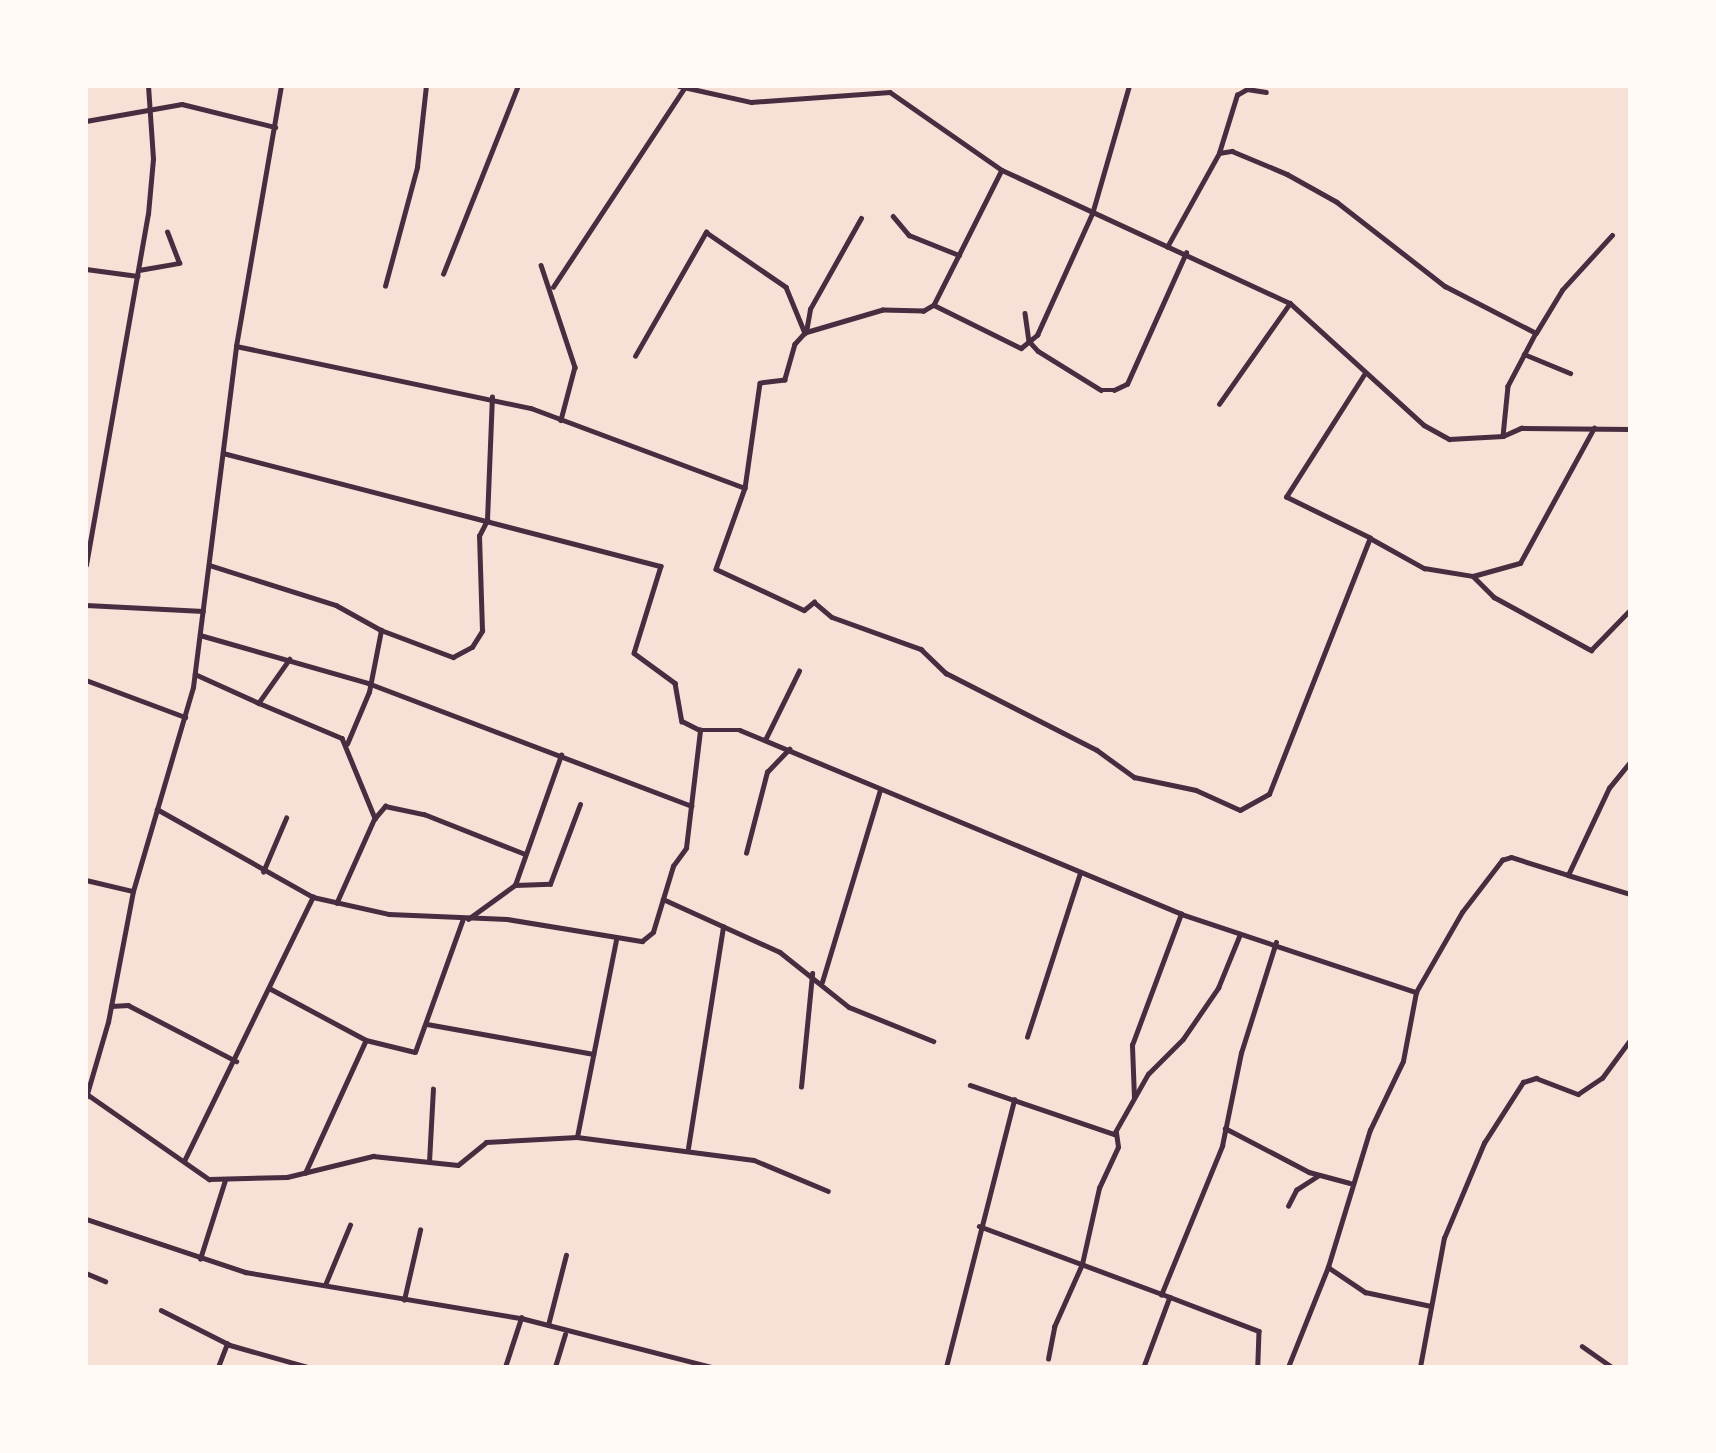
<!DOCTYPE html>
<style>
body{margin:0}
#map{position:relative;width:1716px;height:1453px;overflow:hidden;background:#f7e1d7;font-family:"Exo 2",sans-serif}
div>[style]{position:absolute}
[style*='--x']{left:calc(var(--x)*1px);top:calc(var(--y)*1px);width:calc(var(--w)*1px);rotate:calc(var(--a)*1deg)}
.minor>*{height:4.5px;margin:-2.25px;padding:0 2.25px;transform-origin:2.25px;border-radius:2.25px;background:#4a2c40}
.tertiary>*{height:5px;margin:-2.5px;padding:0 2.5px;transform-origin:2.5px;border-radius:2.5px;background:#4a2c40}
span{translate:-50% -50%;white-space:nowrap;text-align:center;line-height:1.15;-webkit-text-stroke:5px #fffaf5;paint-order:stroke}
.frame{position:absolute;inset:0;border:88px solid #fffaf5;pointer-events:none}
</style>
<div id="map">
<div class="minor">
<div style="--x:679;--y:86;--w:74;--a:12.5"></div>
<div style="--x:751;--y:102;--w:139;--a:-4.1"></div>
<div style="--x:890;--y:92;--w:136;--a:34.9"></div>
<div style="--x:1002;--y:170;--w:317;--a:24.8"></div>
<div style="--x:1290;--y:303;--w:181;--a:42.3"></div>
<div style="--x:1424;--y:425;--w:29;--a:29"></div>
<div style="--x:1449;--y:439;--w:54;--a:-3.2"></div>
<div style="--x:1503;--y:436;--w:20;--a:-24"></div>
<div style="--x:1521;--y:428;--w:109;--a:0.5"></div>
<div style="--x:86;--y:121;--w:97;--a:-10"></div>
<div style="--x:182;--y:104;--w:96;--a:13.9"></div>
<div style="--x:1219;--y:153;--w:61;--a:-72.8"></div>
<div style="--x:1237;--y:95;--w:12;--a:-31"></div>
<div style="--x:1247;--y:89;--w:19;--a:9"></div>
<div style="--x:1002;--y:170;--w:151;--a:116.7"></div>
<div style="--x:934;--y:305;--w:12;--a:149"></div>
<div style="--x:924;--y:311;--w:41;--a:-178.6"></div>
<div style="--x:883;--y:310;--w:81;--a:163.6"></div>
<div style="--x:805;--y:333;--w:15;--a:132"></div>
<div style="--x:795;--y:344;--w:37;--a:106"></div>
<div style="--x:785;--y:380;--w:25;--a:173"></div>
<div style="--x:760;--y:383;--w:106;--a:98.1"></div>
<div style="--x:745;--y:488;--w:86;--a:109.7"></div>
<div style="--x:716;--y:569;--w:97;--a:25"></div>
<div style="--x:804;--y:610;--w:13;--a:-39"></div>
<div style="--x:814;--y:602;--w:23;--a:40"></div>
<div style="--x:832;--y:617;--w:95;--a:19.8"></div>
<div style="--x:921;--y:649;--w:35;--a:44"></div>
<div style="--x:946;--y:673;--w:169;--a:27"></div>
<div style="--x:1097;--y:750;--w:46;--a:36.1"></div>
<div style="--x:1134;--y:777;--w:63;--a:11.8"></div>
<div style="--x:1196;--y:790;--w:48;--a:24.4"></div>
<div style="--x:1240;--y:810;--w:33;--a:-29"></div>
<div style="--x:1269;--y:794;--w:275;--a:-68.5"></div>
<div style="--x:1370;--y:538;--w:93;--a:-154"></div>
<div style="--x:1286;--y:497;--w:147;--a:-57.5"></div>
<div style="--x:893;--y:216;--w:25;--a:50"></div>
<div style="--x:909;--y:235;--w:54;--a:21.8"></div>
<div style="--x:1167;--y:247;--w:107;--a:-61"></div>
<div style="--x:1219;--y:153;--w:13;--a:-9"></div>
<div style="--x:1232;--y:151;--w:60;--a:22.7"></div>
<div style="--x:1287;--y:174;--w:57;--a:29.2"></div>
<div style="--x:1337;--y:202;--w:137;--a:37.9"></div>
<div style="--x:1445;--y:286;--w:102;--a:27.3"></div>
<div style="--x:1536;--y:333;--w:60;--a:117.8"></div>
<div style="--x:1508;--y:386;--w:50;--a:95.7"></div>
<div style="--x:541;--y:265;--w:108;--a:71.6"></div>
<div style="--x:575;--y:367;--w:55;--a:104.8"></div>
<div style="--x:86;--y:269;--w:52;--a:7.7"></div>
<div style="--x:139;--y:270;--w:41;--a:-9.9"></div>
<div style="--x:179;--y:263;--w:33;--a:-111"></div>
<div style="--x:443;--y:274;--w:202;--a:-68.3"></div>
<div style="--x:385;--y:286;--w:123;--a:-74.9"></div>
<div style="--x:417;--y:167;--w:81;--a:-83.7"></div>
<div style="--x:553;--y:287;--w:238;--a:-56.6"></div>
<div style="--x:934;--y:305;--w:97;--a:26.3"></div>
<div style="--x:1021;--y:348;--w:21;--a:-39"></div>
<div style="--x:1037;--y:335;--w:133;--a:-65.6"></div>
<div style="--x:1092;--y:214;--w:133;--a:-73.9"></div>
<div style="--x:1025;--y:313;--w:28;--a:82"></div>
<div style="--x:1029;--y:341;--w:13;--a:48"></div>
<div style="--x:1038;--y:351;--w:74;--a:31.8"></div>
<div style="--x:1101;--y:390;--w:13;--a:0"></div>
<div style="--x:1114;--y:390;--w:14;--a:-25"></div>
<div style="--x:1127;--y:384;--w:144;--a:-65.8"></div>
<div style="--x:806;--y:332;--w:23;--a:-80"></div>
<div style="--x:810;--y:309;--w:104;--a:-60.7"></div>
<div style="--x:1536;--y:333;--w:50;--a:-58.8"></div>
<div style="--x:1562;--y:290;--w:74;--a:-47.7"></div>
<div style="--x:236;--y:346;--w:301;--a:11.9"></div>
<div style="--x:531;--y:408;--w:228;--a:20.5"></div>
<div style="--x:1524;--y:354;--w:50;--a:22.4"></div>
<div style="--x:635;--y:356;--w:143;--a:-60.2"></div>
<div style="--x:706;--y:232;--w:97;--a:34.5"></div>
<div style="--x:786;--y:287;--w:50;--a:67.6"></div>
<div style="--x:1219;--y:404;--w:123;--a:-54.9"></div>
<div style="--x:223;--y:453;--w:452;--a:14.5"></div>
<div style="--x:661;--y:566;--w:91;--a:107.2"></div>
<div style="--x:634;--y:653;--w:51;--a:36.2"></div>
<div style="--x:675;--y:683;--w:39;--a:80"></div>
<div style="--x:682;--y:721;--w:20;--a:27"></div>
<div style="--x:1370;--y:538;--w:62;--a:29.1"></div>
<div style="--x:1424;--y:568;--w:50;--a:9.3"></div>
<div style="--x:1473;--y:576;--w:30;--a:45"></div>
<div style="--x:1494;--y:597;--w:111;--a:28.7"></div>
<div style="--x:1591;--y:650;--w:56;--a:-45.7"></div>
<div style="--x:86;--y:565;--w:356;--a:-80"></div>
<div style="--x:148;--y:214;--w:55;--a:-84.8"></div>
<div style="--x:153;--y:159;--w:73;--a:-93.9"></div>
<div style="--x:209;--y:565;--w:133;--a:17.5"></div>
<div style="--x:336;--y:605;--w:51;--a:29.1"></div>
<div style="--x:1473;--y:576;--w:49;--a:-15.5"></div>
<div style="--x:1520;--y:563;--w:154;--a:-61.3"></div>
<div style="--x:86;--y:605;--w:117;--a:2.9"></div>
<div style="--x:200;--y:635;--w:175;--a:15.9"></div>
<div style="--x:368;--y:683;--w:346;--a:20.8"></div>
<div style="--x:290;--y:659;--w:54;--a:125.2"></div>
<div style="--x:259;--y:703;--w:90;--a:22.9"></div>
<div style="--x:342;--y:738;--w:87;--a:67.6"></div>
<div style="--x:375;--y:818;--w:93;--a:114.1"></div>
<div style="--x:195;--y:674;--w:70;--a:24.4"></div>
<div style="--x:86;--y:680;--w:106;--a:20.5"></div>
<div style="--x:765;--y:740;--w:77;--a:-63.8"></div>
<div style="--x:347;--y:744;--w:56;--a:-67.1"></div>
<div style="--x:369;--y:692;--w:63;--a:-79"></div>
<div style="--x:381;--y:630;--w:77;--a:20.6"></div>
<div style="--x:453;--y:657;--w:21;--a:-28"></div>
<div style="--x:472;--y:647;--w:19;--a:-58"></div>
<div style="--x:482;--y:631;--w:95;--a:-91.8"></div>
<div style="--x:479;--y:536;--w:18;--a:-63"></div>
<div style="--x:487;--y:520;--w:123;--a:-87.7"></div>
<div style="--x:157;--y:809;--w:179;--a:29.4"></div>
<div style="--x:313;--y:897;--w:78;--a:12.6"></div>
<div style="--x:389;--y:914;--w:118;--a:2.4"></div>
<div style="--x:507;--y:919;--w:137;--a:9.3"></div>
<div style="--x:642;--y:941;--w:14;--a:-39"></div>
<div style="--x:653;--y:932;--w:69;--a:-73.1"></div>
<div style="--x:673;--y:866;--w:22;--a:-54"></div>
<div style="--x:686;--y:848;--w:119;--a:-83.2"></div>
<div style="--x:700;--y:730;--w:40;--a:0"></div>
<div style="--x:740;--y:730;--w:478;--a:22.6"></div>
<div style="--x:1181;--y:914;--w:248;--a:18.4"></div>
<div style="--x:1416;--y:992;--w:92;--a:-60.1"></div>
<div style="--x:1462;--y:912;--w:66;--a:-52.4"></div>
<div style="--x:1502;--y:860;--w:9;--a:-18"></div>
<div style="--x:1511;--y:857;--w:60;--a:17.5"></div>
<div style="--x:1568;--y:875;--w:96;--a:-64.8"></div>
<div style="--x:1609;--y:788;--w:33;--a:-51"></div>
<div style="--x:375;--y:818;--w:16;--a:-50"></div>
<div style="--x:385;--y:806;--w:40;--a:12"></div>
<div style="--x:424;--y:814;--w:109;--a:21.6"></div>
<div style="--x:746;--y:853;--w:84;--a:-75.5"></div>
<div style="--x:767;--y:772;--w:32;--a:-46"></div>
<div style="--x:263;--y:872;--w:59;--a:-66.9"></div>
<div style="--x:1568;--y:875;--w:65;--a:17"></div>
<div style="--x:86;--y:880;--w:48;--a:13.2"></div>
<div style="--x:515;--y:885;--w:35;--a:-2"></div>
<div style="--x:550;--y:884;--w:85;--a:-69.4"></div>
<div style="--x:663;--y:899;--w:128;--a:24.4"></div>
<div style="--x:780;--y:952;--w:88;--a:38.6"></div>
<div style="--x:849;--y:1007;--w:91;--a:22"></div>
<div style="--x:468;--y:919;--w:58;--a:-35.9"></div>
<div style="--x:515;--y:885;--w:138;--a:-70.5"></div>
<div style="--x:822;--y:982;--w:201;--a:-73.2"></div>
<div style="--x:271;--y:989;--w:108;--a:28.2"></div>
<div style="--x:366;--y:1040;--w:50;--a:13.8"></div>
<div style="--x:415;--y:1052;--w:141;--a:-70.2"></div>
<div style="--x:111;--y:1006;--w:17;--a:-3"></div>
<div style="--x:128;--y:1005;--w:122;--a:27.4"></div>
<div style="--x:427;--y:1024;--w:169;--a:10.2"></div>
<div style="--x:1027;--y:1037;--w:172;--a:-72.1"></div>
<div style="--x:970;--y:1085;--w:152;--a:18.8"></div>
<div style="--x:1114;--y:1134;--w:69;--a:-60.5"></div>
<div style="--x:1148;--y:1074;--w:49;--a:-45"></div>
<div style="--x:1183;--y:1039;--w:62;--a:-55.5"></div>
<div style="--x:1218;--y:988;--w:58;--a:-67.8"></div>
<div style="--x:801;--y:1087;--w:114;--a:-84.4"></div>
<div style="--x:87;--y:1094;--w:149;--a:34.9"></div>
<div style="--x:209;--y:1179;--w:78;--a:-1.5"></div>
<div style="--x:287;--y:1177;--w:89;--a:-13.7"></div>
<div style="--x:373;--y:1156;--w:85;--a:6"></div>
<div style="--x:458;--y:1165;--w:36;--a:-39"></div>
<div style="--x:486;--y:1142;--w:91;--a:-3.1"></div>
<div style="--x:577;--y:1137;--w:178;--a:7.4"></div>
<div style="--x:754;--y:1160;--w:80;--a:22.7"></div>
<div style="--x:1134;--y:1098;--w:53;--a:-92.2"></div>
<div style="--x:1132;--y:1045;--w:140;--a:-69.5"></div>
<div style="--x:1225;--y:1128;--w:95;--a:27.6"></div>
<div style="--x:1309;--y:1172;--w:42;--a:15"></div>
<div style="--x:577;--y:1137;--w:201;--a:-78.8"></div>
<div style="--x:688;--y:1148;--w:224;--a:-81"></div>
<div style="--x:184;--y:1161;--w:294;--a:-64"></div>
<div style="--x:429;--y:1162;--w:73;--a:-86.9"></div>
<div style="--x:305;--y:1173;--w:146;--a:-65.4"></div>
<div style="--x:1288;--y:1206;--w:18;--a:-63"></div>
<div style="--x:1296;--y:1190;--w:27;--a:-33"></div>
<div style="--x:86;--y:1219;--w:168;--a:18.4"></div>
<div style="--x:245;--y:1272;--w:280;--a:9.5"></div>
<div style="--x:521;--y:1318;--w:197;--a:14.4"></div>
<div style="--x:979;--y:1226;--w:204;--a:20.4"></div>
<div style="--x:1170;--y:1297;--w:75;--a:110.4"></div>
<div style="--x:200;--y:1259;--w:83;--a:-72.4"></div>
<div style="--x:1328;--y:1267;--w:45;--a:34"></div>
<div style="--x:1365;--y:1292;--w:67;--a:12"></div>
<div style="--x:86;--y:1273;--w:21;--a:23"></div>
<div style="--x:325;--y:1285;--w:65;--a:-67.4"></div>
<div style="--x:1161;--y:1295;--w:161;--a:-67.7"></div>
<div style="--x:1222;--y:1146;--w:95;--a:-78.5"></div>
<div style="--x:1241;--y:1053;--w:116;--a:-72.5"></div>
<div style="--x:1170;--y:1297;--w:95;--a:20.9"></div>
<div style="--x:1259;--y:1331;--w:36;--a:92"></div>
<div style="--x:404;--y:1300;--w:72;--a:-77.1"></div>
<div style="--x:161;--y:1310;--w:77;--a:26.9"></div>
<div style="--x:230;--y:1345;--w:81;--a:15.8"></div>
<div style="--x:548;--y:1325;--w:72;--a:-75.6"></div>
<div style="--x:1582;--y:1346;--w:37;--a:35"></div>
<div style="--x:1048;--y:1359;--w:33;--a:-79"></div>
<div style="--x:1054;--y:1327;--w:69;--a:-66"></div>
<div style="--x:1082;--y:1264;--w:78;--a:-77.4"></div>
<div style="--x:1099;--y:1188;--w:45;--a:-65.1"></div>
<div style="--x:1118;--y:1147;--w:14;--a:-98"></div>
<div style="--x:218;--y:1367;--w:25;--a:-69"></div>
<div style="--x:505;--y:1367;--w:52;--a:-71.9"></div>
<div style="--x:555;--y:1367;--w:34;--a:-73"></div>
<div style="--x:946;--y:1367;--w:276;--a:-75.7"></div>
<div style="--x:1288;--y:1367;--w:108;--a:-68.2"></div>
<div style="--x:1328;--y:1267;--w:143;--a:-73"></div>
<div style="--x:1370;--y:1130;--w:76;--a:-64.4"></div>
<div style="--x:1403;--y:1061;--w:70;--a:-79.3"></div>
<div style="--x:1420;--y:1367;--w:131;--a:-79.5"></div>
<div style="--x:1444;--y:1238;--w:103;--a:-67.2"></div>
<div style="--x:1484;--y:1143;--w:72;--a:-57.4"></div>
<div style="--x:1523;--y:1082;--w:14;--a:-17"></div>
<div style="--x:1536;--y:1078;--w:45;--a:20.9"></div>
<div style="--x:1578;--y:1094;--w:29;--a:-34"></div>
<div style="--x:1602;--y:1078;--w:47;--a:-53.6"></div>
</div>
<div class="tertiary">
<div style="--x:86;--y:1097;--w:78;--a:-73.7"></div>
<div style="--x:108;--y:1022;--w:133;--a:-79.2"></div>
<div style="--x:133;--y:891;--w:213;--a:-73.6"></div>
<div style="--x:193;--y:687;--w:344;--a:-82.8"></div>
<div style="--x:236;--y:346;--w:264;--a:-80.2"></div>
</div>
<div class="frame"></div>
</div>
